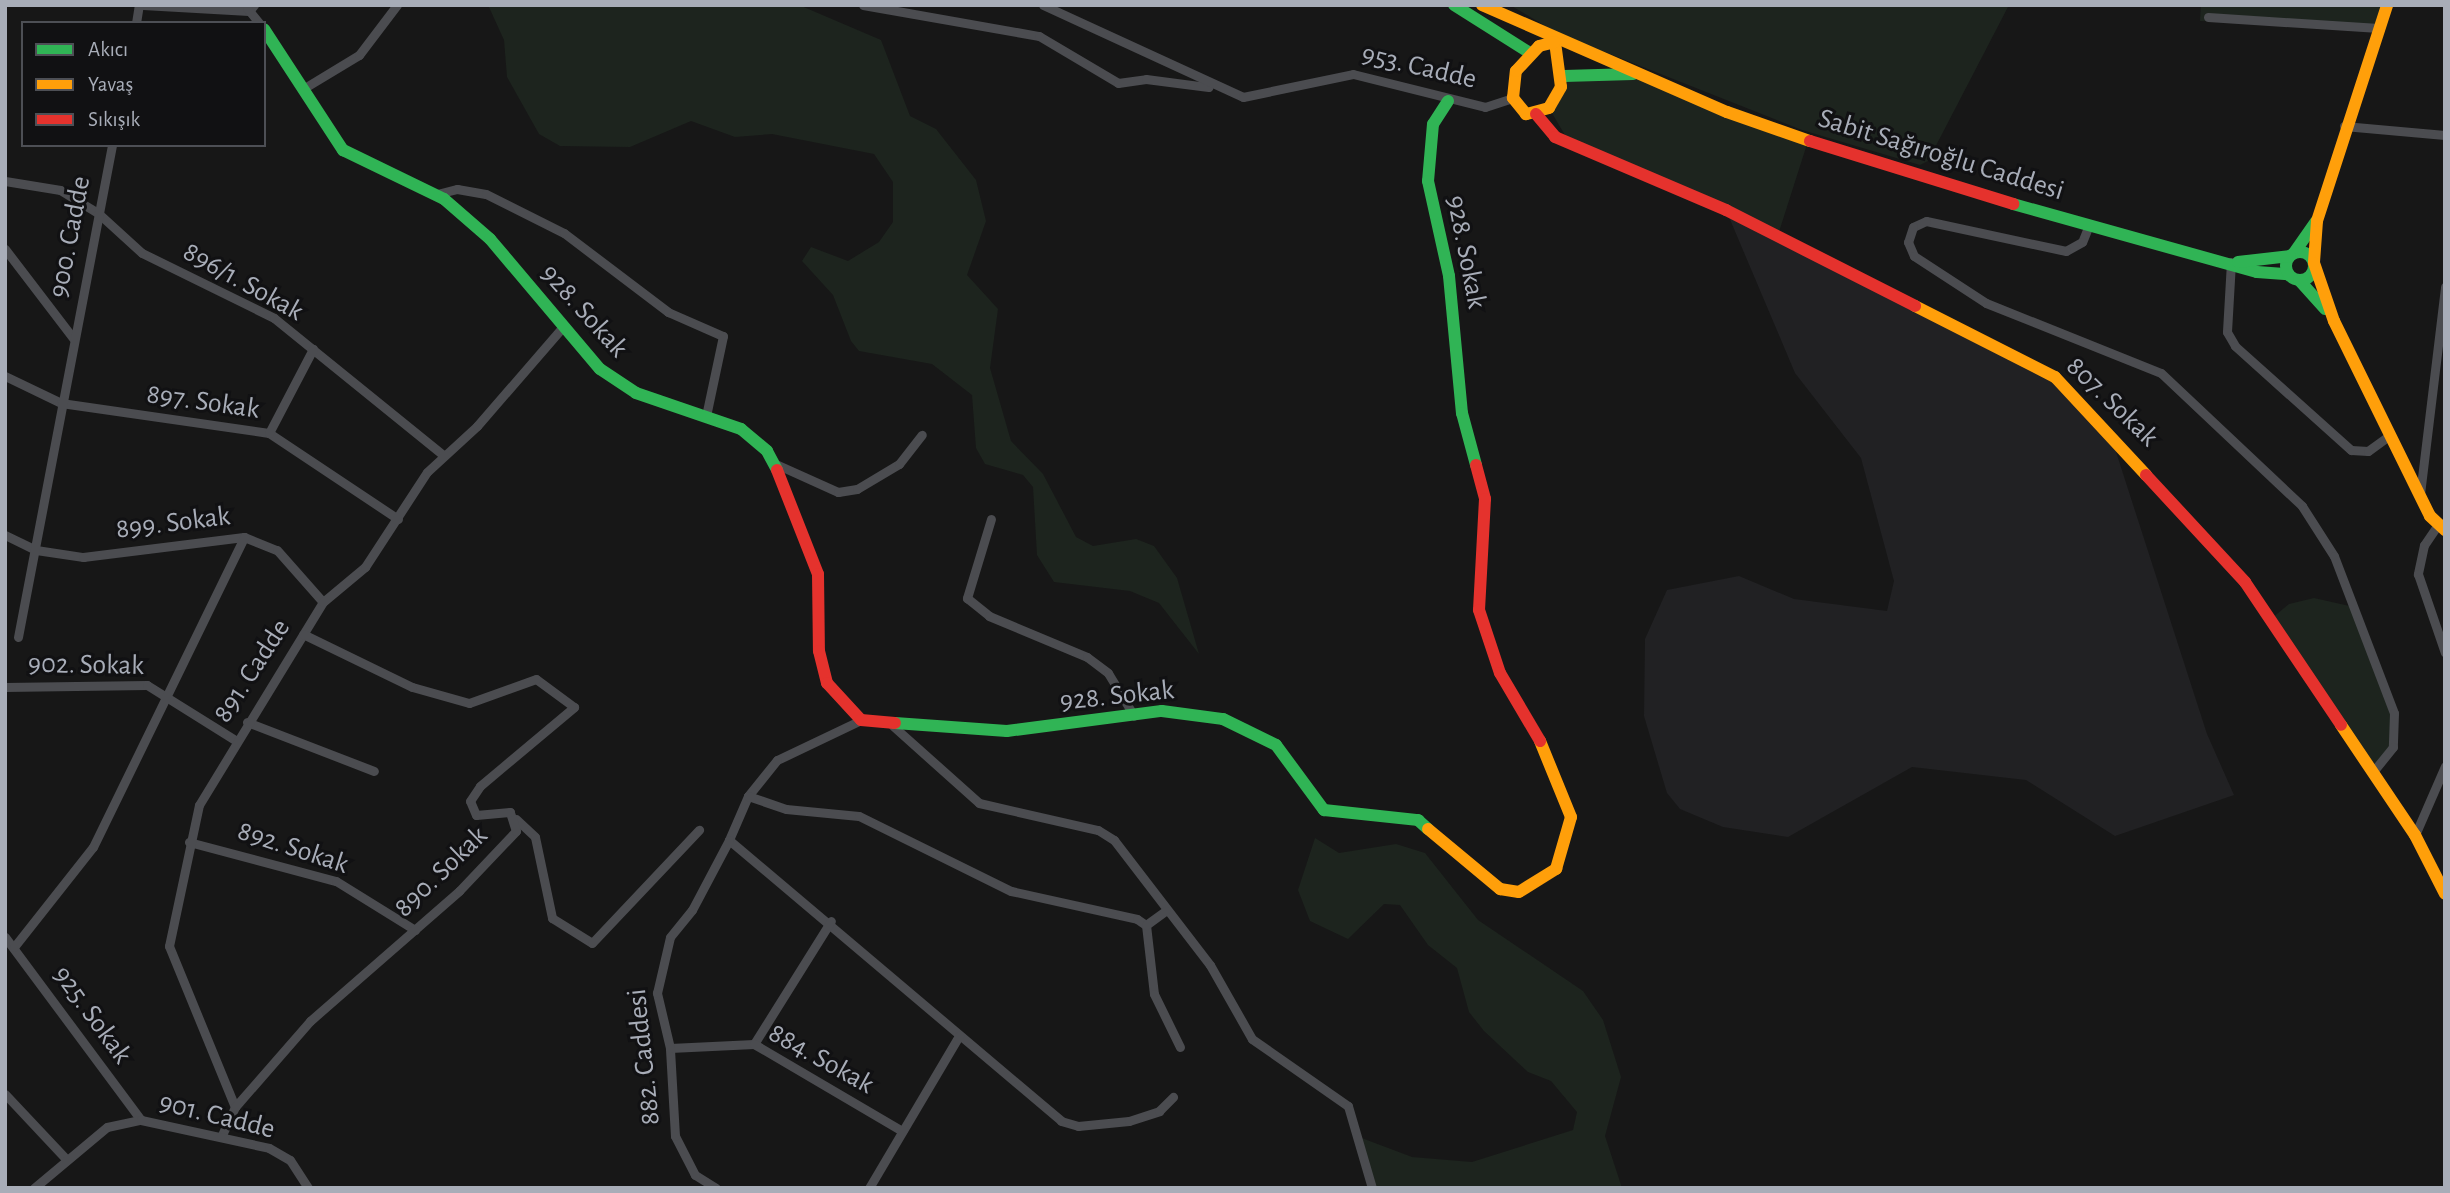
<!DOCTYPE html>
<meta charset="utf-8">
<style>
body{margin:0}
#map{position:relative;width:2450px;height:1193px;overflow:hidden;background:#171717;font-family:"Alegreya Sans",sans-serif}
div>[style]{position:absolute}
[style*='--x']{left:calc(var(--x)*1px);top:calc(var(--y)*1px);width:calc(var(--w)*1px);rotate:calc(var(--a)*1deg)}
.built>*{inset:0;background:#212123}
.green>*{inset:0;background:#1d241e}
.street>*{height:9px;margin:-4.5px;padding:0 4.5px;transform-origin:4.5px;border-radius:4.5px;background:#4b4c50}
.fast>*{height:12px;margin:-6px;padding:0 6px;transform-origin:6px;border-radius:6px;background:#30b455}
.fast>.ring{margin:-6px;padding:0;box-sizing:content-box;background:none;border:12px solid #30b455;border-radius:50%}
.slow>*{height:12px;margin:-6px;padding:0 6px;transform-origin:6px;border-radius:6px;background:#ff9f0a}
.jam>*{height:12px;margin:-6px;padding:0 6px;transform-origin:6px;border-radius:6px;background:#e5322d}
span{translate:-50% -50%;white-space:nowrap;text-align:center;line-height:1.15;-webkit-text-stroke:6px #111113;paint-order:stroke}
.street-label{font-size:28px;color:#a8adb8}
.frame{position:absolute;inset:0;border:7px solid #a8adb8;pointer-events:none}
.legend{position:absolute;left:21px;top:21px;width:245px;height:126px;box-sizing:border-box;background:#111113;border:2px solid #4d4f55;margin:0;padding:9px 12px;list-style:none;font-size:21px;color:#a8adb8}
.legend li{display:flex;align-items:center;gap:14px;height:35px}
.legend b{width:35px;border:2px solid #4d4f55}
</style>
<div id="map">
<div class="built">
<div style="clip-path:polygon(1726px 210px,2038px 365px,2108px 427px,2207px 734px,2234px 795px,2115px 836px,2026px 780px,1912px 767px,1788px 837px,1723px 827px,1680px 809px,1667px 793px,1644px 716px,1645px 639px,1667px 590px,1739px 576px,1794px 599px,1887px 611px,1894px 581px,1861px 458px,1795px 373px)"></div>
</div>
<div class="green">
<div style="clip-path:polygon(488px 5px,799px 5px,881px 40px,910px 116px,936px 129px,976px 180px,986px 221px,967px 275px,998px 309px,990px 368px,1011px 441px,1043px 474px,1076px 537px,1093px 546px,1136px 539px,1154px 546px,1177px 578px,1199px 654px,1159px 603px,1130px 591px,1054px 582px,1037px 555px,1033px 487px,1023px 475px,985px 464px,976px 448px,972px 395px,932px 364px,859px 351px,851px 341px,833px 295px,802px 261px,811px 247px,848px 261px,879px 242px,893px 222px,893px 182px,874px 154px,772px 134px,735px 137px,691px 121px,630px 147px,560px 146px,539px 134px,507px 77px,504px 40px)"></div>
<div style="clip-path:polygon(1510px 5px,2009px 5px,1928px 161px,1920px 165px,1802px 130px,1557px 33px)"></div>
<div style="clip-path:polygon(2201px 5px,2387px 5px,2379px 28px,2200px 21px)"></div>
<div style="clip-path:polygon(1644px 75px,1808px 141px,1778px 235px,1566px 137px,1549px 108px,1564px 76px)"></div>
<div style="clip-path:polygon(2314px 598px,2354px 607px,2394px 713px,2396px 737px,2373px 772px,2271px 619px,2289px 604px)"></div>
<div style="clip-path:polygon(1315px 838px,1339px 853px,1396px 844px,1425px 853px,1478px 920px,1583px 991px,1603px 1020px,1621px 1077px,1605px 1136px,1622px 1188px,1372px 1188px,1359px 1137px,1412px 1157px,1472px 1162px,1573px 1130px,1577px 1112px,1551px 1081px,1528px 1072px,1484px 1031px,1469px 1012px,1457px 968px,1428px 945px,1400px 905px,1384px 904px,1348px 939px,1310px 921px,1298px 890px)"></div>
</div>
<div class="street">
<div style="--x:143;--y:5;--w:106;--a:3.2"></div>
<div style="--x:249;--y:11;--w:8;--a:-50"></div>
<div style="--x:863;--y:5;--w:179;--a:10"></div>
<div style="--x:1039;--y:36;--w:92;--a:30.7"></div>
<div style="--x:1118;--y:83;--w:28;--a:-8"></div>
<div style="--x:1146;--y:79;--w:63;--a:7.4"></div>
<div style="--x:1043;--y:5;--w:220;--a:24.7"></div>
<div style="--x:1243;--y:97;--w:112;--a:-11.8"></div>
<div style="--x:1353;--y:74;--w:136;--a:14"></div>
<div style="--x:1485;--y:107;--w:29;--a:-18"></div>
<div style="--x:247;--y:8;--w:19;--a:51"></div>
<div style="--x:2208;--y:17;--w:171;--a:3.7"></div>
<div style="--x:136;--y:23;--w:18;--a:-81"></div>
<div style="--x:306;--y:87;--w:62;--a:-31.1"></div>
<div style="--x:359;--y:55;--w:63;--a:-52.8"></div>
<div style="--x:2344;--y:126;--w:101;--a:5.1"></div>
<div style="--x:5;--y:181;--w:56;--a:9.3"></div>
<div style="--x:60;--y:190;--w:44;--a:31.2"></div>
<div style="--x:98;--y:213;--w:59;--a:42.3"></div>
<div style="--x:142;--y:253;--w:147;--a:26.2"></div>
<div style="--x:274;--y:318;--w:218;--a:39"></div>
<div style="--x:437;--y:194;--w:21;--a:-14"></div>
<div style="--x:457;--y:189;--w:29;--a:10"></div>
<div style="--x:486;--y:194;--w:87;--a:26.6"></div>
<div style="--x:564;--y:233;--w:131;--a:37.2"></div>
<div style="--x:668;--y:312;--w:60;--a:23.6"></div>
<div style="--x:723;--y:336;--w:82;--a:102"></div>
<div style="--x:2089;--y:225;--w:18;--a:112"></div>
<div style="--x:2082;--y:242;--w:18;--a:151"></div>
<div style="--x:2066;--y:251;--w:143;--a:-167.9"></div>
<div style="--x:1926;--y:221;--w:14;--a:155"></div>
<div style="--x:1913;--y:227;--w:16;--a:108"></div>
<div style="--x:1908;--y:242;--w:15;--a:67"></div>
<div style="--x:1914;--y:256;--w:86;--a:33.1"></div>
<div style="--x:1986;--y:303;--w:188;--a:21.8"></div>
<div style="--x:2161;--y:373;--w:194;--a:43.3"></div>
<div style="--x:2302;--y:506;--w:59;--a:57.4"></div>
<div style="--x:2334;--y:556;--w:168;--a:69.1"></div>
<div style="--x:2394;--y:713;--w:34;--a:92"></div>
<div style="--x:2393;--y:747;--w:32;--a:129"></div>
<div style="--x:5;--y:249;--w:112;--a:52.6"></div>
<div style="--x:2231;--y:262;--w:70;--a:93.3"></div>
<div style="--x:2227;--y:332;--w:16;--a:60"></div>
<div style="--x:2235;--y:346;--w:156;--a:41.9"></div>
<div style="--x:2351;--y:450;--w:17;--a:3"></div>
<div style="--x:2368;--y:451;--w:27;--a:-36"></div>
<div style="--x:5;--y:376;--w:62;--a:25.7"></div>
<div style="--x:61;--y:403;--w:210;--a:8.2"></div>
<div style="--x:269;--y:433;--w:155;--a:33.7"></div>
<div style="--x:269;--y:433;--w:95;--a:-62.4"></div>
<div style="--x:778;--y:465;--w:66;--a:24.2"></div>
<div style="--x:838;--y:492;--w:19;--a:-9"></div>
<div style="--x:857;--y:489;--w:49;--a:-30.8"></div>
<div style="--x:899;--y:464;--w:37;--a:-52"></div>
<div style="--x:2420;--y:494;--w:209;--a:-83.1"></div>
<div style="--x:991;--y:519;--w:83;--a:106.9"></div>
<div style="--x:967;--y:598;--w:28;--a:39"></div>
<div style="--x:989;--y:616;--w:106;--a:22.7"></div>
<div style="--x:1087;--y:657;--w:26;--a:37"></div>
<div style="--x:1108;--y:673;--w:50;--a:58.8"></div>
<div style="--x:2437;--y:526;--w:23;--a:124"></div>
<div style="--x:2424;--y:545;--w:30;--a:102"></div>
<div style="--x:2418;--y:574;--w:83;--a:71.1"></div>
<div style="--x:5;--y:535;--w:34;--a:26"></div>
<div style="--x:36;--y:550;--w:48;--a:8.5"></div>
<div style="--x:83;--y:557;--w:162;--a:-7.1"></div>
<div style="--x:244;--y:537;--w:35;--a:22"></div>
<div style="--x:277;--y:550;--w:69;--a:48.5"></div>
<div style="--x:18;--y:637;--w:501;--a:-79.18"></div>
<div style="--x:5;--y:687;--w:142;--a:-0.8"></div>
<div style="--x:147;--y:685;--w:104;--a:32"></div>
<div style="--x:861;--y:720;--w:93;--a:154.5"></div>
<div style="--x:777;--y:760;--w:46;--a:128.9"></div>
<div style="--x:748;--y:796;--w:48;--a:113.4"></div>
<div style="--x:729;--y:840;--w:435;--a:40.2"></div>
<div style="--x:1061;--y:1121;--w:18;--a:16"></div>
<div style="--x:1078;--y:1126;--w:51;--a:-5.6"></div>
<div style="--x:1129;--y:1121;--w:32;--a:-18"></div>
<div style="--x:1159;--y:1111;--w:20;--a:-45"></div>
<div style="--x:247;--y:722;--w:136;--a:21.1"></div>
<div style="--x:893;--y:726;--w:115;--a:41.8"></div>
<div style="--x:979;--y:803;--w:122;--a:12.8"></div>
<div style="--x:1098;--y:830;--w:19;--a:32"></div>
<div style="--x:1114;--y:840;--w:158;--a:52.5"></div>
<div style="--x:1210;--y:965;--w:85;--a:60.4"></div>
<div style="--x:1252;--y:1039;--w:117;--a:34.9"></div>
<div style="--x:1348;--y:1106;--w:85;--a:73.7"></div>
<div style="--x:748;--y:796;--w:40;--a:18.9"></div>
<div style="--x:786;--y:809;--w:73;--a:5.5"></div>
<div style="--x:859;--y:816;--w:169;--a:26.3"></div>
<div style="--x:1011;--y:891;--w:129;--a:12.5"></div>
<div style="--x:1137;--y:919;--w:11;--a:34"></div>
<div style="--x:1146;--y:925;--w:69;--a:83.4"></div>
<div style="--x:1154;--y:994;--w:59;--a:63.9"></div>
<div style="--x:516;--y:819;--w:26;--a:43"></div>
<div style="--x:535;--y:837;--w:83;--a:78.1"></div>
<div style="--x:552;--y:918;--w:47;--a:32"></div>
<div style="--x:592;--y:943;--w:156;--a:-46.6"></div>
<div style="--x:2415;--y:835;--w:75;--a:-66.5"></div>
<div style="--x:189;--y:842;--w:152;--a:14.9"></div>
<div style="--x:336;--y:881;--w:93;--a:31.8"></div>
<div style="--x:1146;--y:925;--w:24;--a:-36"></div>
<div style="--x:5;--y:937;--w:228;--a:53.4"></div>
<div style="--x:14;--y:947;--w:127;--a:-51.7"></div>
<div style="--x:93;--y:847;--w:345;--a:-64"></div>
<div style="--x:754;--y:1044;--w:145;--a:-58"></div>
<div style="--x:670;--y:1048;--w:84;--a:-2.7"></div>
<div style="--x:754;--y:1044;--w:172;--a:30.4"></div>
<div style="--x:5;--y:1094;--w:88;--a:46.8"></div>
<div style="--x:235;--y:1107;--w:174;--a:-112.3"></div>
<div style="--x:169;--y:946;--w:144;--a:-78"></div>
<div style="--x:199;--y:805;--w:238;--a:-58.6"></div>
<div style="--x:323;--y:602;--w:55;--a:-39.8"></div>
<div style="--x:365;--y:567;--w:113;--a:-56.9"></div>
<div style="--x:427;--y:472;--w:68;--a:-42.6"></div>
<div style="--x:477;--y:426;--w:128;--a:-49.1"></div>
<div style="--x:221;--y:1137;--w:33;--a:-65"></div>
<div style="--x:235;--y:1107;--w:114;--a:-48.9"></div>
<div style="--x:310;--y:1021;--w:198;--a:-41.1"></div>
<div style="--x:459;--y:891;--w:83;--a:-46.5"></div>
<div style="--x:516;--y:831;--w:20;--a:-108"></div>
<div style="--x:510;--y:812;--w:34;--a:175"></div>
<div style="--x:476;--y:815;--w:15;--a:-113"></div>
<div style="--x:470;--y:801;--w:18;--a:-56"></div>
<div style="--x:480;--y:786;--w:123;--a:-40"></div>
<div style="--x:574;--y:707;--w:47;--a:-143.6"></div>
<div style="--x:536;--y:679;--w:71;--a:160.3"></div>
<div style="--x:469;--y:703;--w:59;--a:-164.3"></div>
<div style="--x:412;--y:687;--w:121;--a:-154.1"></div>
<div style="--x:34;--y:1188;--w:95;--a:-39.9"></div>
<div style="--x:107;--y:1127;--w:35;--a:-12"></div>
<div style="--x:141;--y:1120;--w:131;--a:12.3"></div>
<div style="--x:269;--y:1148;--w:24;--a:30"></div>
<div style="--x:290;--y:1160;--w:33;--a:57"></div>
<div style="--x:716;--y:1188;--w:25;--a:-148"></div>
<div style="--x:695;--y:1175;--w:44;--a:-117.1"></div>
<div style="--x:675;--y:1136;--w:88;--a:-93.3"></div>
<div style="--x:670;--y:1048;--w:57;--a:-103.3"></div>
<div style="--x:657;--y:993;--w:57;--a:-76.9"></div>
<div style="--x:670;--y:937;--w:35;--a:-51"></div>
<div style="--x:692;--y:910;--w:79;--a:-62.1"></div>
<div style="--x:869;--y:1188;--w:177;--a:-59.4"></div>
</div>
<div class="fast">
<div style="--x:1454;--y:5;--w:90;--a:32.3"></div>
<div style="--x:264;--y:29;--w:145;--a:56.9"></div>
<div style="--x:343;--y:150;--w:112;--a:25.9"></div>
<div style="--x:444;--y:199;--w:61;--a:41"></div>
<div style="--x:490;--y:239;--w:170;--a:49.8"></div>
<div style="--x:600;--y:369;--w:43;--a:33.7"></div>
<div style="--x:636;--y:393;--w:111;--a:18.9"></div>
<div style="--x:741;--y:429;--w:34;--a:40"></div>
<div style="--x:767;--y:451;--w:21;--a:62"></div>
<div style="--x:1564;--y:76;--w:69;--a:-1.7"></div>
<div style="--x:1448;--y:101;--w:27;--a:123"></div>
<div style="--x:1433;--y:124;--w:57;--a:95"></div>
<div style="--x:1428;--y:181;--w:97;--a:77.5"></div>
<div style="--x:1449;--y:276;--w:138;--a:84.6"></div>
<div style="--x:1462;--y:413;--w:54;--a:74.9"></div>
<div style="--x:2013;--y:204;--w:253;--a:15.6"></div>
<div style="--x:2257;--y:272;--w:31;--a:4"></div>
<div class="ring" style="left:2286px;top:252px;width:16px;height:16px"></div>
<div style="--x:2294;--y:253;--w:39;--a:-55"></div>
<div style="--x:2238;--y:262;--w:52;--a:-6.6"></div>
<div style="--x:2299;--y:280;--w:39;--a:48"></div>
<div style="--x:895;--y:723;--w:112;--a:4.1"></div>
<div style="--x:1007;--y:731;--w:156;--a:-7.4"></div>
<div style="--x:1162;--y:711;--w:62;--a:7.5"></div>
<div style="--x:1223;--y:719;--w:59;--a:26.1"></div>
<div style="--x:1276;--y:745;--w:81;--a:53.6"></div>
<div style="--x:1324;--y:810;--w:95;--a:6.1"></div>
<div style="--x:1418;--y:820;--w:13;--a:42"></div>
</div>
<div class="slow">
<div style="--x:1482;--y:5;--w:267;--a:23.6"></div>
<div style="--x:1727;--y:112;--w:88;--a:19.3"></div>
<div style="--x:1555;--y:42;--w:45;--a:82.4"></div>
<div style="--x:1561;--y:87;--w:24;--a:120"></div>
<div style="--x:1549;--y:108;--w:24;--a:165"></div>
<div style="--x:1526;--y:114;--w:21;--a:-129"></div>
<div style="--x:1513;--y:98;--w:27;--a:-84"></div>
<div style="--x:1516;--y:71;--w:34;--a:-47"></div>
<div style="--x:1539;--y:46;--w:16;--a:-14"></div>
<div style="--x:2314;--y:262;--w:41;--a:-85.8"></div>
<div style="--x:2317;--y:221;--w:227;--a:-72"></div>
<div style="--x:2314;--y:263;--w:61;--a:71"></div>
<div style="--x:2334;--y:321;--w:217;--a:63.8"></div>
<div style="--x:2430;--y:516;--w:21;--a:43"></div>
<div style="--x:1915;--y:306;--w:157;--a:26.9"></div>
<div style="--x:2055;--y:377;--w:134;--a:47.1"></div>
<div style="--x:2341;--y:725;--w:133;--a:56.1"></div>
<div style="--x:2415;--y:835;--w:66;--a:63"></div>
<div style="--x:1428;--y:829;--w:94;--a:39.8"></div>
<div style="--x:1500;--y:889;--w:19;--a:9"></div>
<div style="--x:1519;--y:892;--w:44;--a:-31.9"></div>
<div style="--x:1556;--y:869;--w:54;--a:-73.9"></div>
<div style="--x:1571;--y:817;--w:82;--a:-112.2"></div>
</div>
<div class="jam">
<div style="--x:1536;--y:114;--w:30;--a:50"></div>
<div style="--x:1555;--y:137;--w:186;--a:23.1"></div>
<div style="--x:1726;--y:210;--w:212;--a:26.9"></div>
<div style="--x:1810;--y:141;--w:213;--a:17.2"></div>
<div style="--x:1476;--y:465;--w:35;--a:75"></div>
<div style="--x:1485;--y:499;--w:111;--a:93.1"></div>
<div style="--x:1479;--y:610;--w:66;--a:71.6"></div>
<div style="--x:1500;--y:673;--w:79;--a:59.5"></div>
<div style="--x:777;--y:470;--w:112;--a:68.5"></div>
<div style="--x:818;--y:574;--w:77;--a:89.3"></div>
<div style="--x:819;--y:651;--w:33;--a:76"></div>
<div style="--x:827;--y:683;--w:50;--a:47.4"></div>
<div style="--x:861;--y:720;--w:34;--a:5"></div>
<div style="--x:2146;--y:475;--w:146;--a:47.2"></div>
<div style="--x:2245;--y:582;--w:172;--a:56.1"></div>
</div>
<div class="street-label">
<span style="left:1419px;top:67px;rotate:13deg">953. Cadde</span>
<span style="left:1941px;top:155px;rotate:17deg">Sabit Sağıroğlu Caddesi</span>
<span style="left:70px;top:237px;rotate:-79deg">900. Cadde</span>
<span style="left:1466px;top:252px;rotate:79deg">928. Sokak</span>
<span style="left:243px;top:282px;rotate:29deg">896/1. Sokak</span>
<span style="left:584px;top:311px;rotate:48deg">928. Sokak</span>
<span style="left:203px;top:402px;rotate:8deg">897. Sokak</span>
<span style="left:2112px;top:402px;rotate:44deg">807. Sokak</span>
<span style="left:173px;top:523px;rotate:-7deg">899. Sokak</span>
<span style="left:86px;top:665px;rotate:1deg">902. Sokak</span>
<span style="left:252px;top:671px;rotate:-57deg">891. Cadde</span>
<span style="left:1117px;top:696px;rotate:-6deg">928. Sokak</span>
<span style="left:293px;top:848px;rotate:18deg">892. Sokak</span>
<span style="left:441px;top:872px;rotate:-44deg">890. Sokak</span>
<span style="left:92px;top:1015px;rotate:54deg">925. Sokak</span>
<span style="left:644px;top:1057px;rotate:-96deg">882. Caddesi</span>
<span style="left:821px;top:1059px;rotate:29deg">884. Sokak</span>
<span style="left:217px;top:1116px;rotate:14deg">901. Cadde</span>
</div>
<div class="frame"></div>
<ul class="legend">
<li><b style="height:9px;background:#30b455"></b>Akıcı</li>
<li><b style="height:9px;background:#ff9f0a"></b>Yavaş</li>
<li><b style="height:9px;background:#e5322d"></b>Sıkışık</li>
</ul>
</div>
